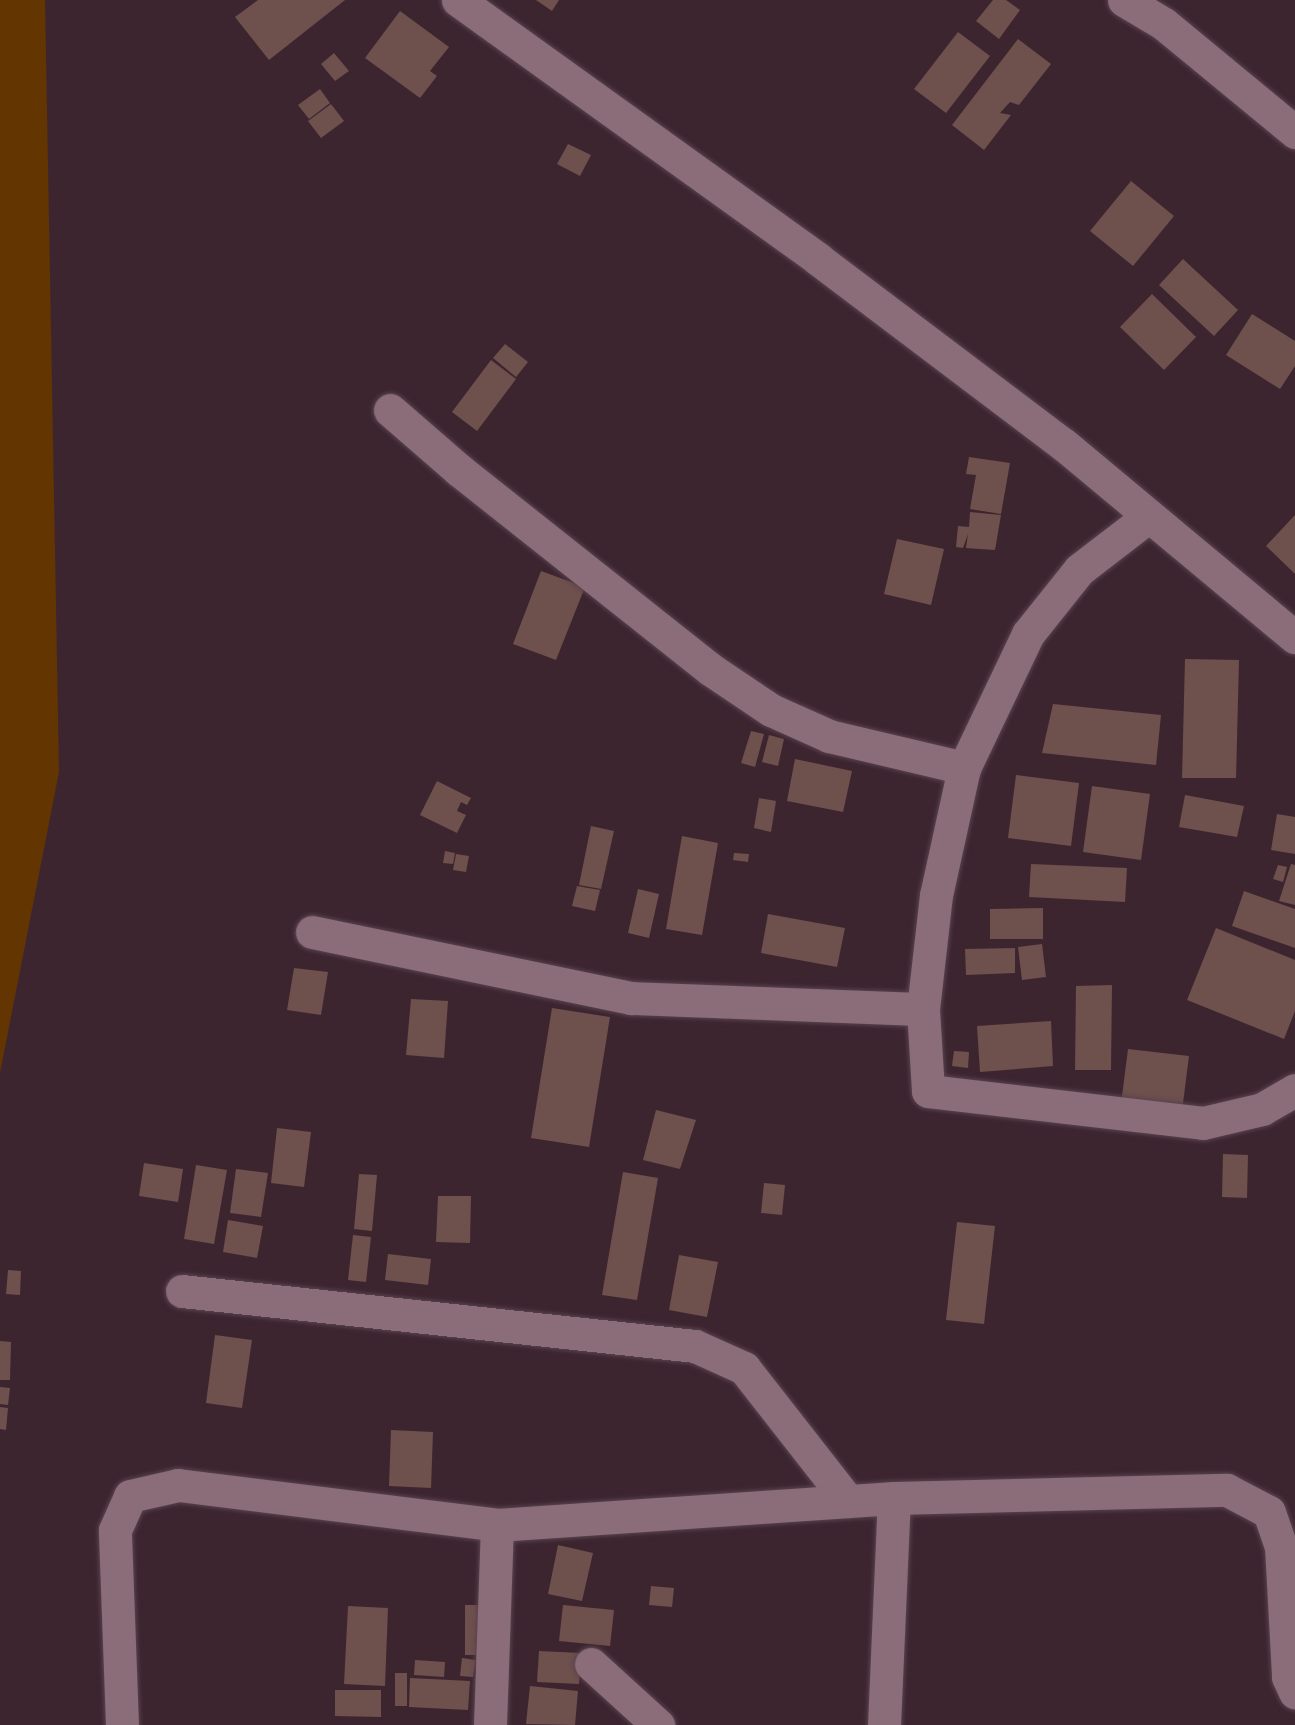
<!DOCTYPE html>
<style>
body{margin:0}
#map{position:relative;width:1295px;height:1725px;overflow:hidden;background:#3d2530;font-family:"Nunito Sans",sans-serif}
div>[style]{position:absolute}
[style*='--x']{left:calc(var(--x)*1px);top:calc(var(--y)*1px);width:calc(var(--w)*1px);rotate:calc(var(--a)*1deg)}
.green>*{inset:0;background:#633500}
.building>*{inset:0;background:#6e504d}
.roads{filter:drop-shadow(0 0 2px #58434d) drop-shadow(0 0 2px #58434d)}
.minor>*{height:33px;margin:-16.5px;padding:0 16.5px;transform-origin:16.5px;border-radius:16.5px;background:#8a6d79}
span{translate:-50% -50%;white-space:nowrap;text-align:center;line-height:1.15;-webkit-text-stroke:6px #3d2530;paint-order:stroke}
</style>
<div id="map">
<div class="green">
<div style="clip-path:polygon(0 0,45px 0,59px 772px,0 1073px)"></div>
</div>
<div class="building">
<div style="clip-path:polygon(258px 0,345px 0,269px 60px,235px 17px)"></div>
<div style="clip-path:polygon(536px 0,559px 0,552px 11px)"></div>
<div style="clip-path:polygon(993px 0,1006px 0,1020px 10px,999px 39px,976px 21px)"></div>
<div style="clip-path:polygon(400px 11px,449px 47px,430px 71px,437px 76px,420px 98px,365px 58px)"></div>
<div style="clip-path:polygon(958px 32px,990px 56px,946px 113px,914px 89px)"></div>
<div style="clip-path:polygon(1018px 39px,1051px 64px,1019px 105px,1010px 102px,1000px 113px,1011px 115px,984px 150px,952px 125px)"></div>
<div style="clip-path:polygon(334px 53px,349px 71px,335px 81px,321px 64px)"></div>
<div style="clip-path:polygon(320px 89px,330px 103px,309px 119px,298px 105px)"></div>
<div style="clip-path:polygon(331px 104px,344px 121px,321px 138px,308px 121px)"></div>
<div style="clip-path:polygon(568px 144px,591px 155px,580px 176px,557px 164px)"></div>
<div style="clip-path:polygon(1131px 181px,1174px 216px,1133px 266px,1090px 231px)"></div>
<div style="clip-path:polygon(1183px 259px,1238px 310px,1214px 336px,1159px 285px)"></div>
<div style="clip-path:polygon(1152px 294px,1196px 337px,1164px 370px,1120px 327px)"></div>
<div style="clip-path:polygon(1252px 314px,1295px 341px,1295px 366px,1280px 389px,1226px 355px)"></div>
<div style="clip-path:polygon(505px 344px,528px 362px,516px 377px,493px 358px)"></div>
<div style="clip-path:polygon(491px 360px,516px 379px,477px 431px,452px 412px)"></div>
<div style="clip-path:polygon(969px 457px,1010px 463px,1001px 514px,970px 509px,976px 475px,966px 474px)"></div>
<div style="clip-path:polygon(970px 512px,1001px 515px,995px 550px,966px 548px,968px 534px,963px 548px,956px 547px,958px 526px,969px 527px)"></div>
<div style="clip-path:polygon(1295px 515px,1295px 574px,1266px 546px)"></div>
<div style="clip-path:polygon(897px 539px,944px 549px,931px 605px,884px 594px)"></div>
<div style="clip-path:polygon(541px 571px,585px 587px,556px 660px,513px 644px)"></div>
<div style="clip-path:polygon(1185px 659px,1239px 660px,1236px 778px,1182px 778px)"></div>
<div style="clip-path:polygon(1053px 704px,1161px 715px,1156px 765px,1042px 753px)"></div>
<div style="clip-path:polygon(751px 731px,764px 734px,755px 767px,741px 763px)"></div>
<div style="clip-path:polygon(769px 735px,784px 739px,778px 766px,762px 762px)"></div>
<div style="clip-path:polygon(795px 759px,852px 771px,843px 812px,787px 801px)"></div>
<div style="clip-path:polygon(1016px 775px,1079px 783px,1071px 846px,1008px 838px)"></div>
<div style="clip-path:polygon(437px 781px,471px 798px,467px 805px,461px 802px,457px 811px,466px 815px,457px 833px,420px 815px)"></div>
<div style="clip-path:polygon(1092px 786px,1150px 794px,1141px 860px,1083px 852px)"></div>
<div style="clip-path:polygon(1185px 795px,1244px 806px,1237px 837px,1179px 827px)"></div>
<div style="clip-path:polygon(759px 798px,776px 801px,771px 832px,754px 828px)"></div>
<div style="clip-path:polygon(1277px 814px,1295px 817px,1295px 854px,1271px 850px)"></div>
<div style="clip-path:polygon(591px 826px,614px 831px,601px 889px,579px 885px)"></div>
<div style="clip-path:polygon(682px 836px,718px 843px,702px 935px,666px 929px)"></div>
<div style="clip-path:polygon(445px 851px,455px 853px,453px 864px,443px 863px)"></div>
<div style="clip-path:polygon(734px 853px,749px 854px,748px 862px,733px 860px)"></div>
<div style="clip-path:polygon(456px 854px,469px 856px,466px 872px,453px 870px)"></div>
<div style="clip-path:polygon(1031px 864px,1127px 868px,1125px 902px,1029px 897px)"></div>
<div style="clip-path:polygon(1291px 864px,1295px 865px,1295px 905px,1279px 901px)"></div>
<div style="clip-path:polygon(1278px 865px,1287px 867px,1283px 882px,1273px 879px)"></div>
<div style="clip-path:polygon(577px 886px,600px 890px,595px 911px,572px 906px)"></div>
<div style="clip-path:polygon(638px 889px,659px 894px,649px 938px,628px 933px)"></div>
<div style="clip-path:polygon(1244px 891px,1295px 909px,1295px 948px,1232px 926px)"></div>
<div style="clip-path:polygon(1043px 908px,1043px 939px,990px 939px,990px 909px)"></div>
<div style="clip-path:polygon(768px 914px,845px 928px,837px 967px,761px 953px)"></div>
<div style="clip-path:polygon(1216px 928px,1295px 960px,1295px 1011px,1284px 1039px,1187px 1000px)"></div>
<div style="clip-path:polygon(1042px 944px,1046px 977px,1022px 980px,1018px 947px)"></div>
<div style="clip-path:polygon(1015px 948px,1015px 973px,966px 975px,965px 949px)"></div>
<div style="clip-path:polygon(294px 968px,328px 972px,321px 1015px,287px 1010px)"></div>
<div style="clip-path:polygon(1112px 985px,1111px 1070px,1075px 1070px,1076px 986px)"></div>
<div style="clip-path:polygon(411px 999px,448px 1001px,444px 1058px,406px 1055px)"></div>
<div style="clip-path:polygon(552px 1008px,610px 1017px,589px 1147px,531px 1138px)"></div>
<div style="clip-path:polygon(1051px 1021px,1053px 1066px,980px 1072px,977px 1026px)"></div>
<div style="clip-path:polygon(1128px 1049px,1189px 1056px,1182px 1111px,1121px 1104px)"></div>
<div style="clip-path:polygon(954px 1051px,969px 1052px,968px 1068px,952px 1066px)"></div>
<div style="clip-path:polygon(656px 1110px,696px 1120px,680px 1169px,643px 1160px)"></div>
<div style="clip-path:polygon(277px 1128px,311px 1132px,304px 1187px,271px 1183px)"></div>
<div style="clip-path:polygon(1223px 1154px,1248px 1155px,1247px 1198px,1222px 1197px)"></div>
<div style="clip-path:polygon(144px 1163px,183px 1169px,178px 1202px,139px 1196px)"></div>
<div style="clip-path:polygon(196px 1165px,227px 1170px,214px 1244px,184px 1239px)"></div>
<div style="clip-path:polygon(236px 1169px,268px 1173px,261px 1217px,230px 1213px)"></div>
<div style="clip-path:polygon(623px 1172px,658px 1178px,637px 1300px,602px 1295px)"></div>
<div style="clip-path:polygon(359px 1174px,377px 1175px,372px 1231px,354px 1229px)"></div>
<div style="clip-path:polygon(764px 1183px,785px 1185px,782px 1215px,761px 1213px)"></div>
<div style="clip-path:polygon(438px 1196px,471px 1196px,470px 1243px,436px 1242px)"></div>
<div style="clip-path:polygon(228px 1220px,263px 1226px,257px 1258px,223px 1252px)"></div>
<div style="clip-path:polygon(957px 1222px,995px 1226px,984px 1324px,946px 1320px)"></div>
<div style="clip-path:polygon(353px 1235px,371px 1237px,366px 1282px,348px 1280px)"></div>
<div style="clip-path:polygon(388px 1254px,431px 1259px,428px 1285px,385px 1280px)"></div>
<div style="clip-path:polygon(679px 1255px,718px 1262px,707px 1317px,669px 1310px)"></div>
<div style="clip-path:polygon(8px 1270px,21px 1271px,20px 1295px,6px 1294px)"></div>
<div style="clip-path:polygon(215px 1335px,252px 1340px,242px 1408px,206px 1403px)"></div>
<div style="clip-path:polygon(0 1341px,11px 1342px,10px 1380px,0 1380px)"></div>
<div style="clip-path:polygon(0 1387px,10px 1388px,8px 1405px,0 1404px)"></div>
<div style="clip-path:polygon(0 1407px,8px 1408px,6px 1430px,0 1429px)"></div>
<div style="clip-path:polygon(391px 1430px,433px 1432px,431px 1488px,389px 1486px)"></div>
<div style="clip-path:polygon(558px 1545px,593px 1553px,582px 1601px,548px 1594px)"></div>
<div style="clip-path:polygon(651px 1586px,674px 1588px,672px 1607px,649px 1605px)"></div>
<div style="clip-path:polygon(465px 1605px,481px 1605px,480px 1655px,465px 1655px)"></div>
<div style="clip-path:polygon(563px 1605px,614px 1610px,610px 1646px,559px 1641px)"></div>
<div style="clip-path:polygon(348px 1606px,388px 1608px,385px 1686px,344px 1684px)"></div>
<div style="clip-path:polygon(539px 1651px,581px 1653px,579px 1684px,537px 1682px)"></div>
<div style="clip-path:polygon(462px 1658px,476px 1660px,473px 1677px,460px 1676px)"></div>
<div style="clip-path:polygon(415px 1660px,445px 1662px,444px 1677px,414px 1675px)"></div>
<div style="clip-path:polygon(395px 1673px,407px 1673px,407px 1706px,395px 1706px)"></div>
<div style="clip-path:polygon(410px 1678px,470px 1681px,468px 1710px,409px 1707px)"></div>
<div style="clip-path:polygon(530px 1686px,578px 1691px,575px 1725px,526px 1724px)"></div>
<div style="clip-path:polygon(335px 1690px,381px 1690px,381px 1717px,335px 1716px)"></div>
</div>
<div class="roads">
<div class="minor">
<div style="--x:458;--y:0;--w:443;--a:35.7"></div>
<div style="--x:818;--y:259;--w:307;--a:37.1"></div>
<div style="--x:1063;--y:444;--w:302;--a:39.8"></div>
<div style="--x:1124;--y:0;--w:47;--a:31"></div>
<div style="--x:1164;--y:24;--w:170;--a:39.5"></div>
<div style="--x:390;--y:410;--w:91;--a:41"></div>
<div style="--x:459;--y:470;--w:320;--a:38.4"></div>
<div style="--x:710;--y:669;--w:73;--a:33.9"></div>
<div style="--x:771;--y:710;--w:64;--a:24.1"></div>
<div style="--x:829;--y:736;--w:139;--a:13.3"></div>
<div style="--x:1149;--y:516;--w:88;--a:142.4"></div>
<div style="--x:1079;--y:570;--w:82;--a:128.6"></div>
<div style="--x:1028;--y:634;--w:148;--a:115.5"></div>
<div style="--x:964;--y:768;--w:130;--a:102.4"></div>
<div style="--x:936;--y:895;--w:115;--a:96.5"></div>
<div style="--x:923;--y:1009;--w:82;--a:86.5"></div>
<div style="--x:928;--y:1091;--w:277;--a:6.6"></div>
<div style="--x:1203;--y:1123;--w:61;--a:-13.3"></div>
<div style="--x:1262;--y:1109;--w:38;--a:-30"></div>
<div style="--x:312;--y:932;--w:326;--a:11.7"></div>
<div style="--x:631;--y:998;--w:292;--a:2.2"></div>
<div style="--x:182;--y:1291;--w:516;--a:6.12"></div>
<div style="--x:695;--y:1346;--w:54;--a:24.2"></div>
<div style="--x:744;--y:1368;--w:169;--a:52"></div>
<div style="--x:591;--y:1664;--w:91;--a:42.3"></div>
<div style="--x:122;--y:1725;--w:195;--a:-92.1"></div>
<div style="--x:115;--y:1530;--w:37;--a:-66"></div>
<div style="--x:130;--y:1496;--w:49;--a:-12.9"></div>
<div style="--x:178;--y:1485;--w:321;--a:7.1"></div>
<div style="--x:497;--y:1525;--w:398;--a:-3.9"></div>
<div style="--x:894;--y:1498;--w:333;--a:-1.4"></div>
<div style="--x:1227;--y:1490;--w:47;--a:27.6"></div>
<div style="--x:1269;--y:1512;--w:36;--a:71"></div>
<div style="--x:1281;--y:1546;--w:131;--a:86.9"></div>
<div style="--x:1288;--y:1677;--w:17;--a:65"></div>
<div style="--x:490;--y:1725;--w:200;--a:-88"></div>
<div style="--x:884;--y:1725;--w:227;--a:-87.5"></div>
</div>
</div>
</div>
